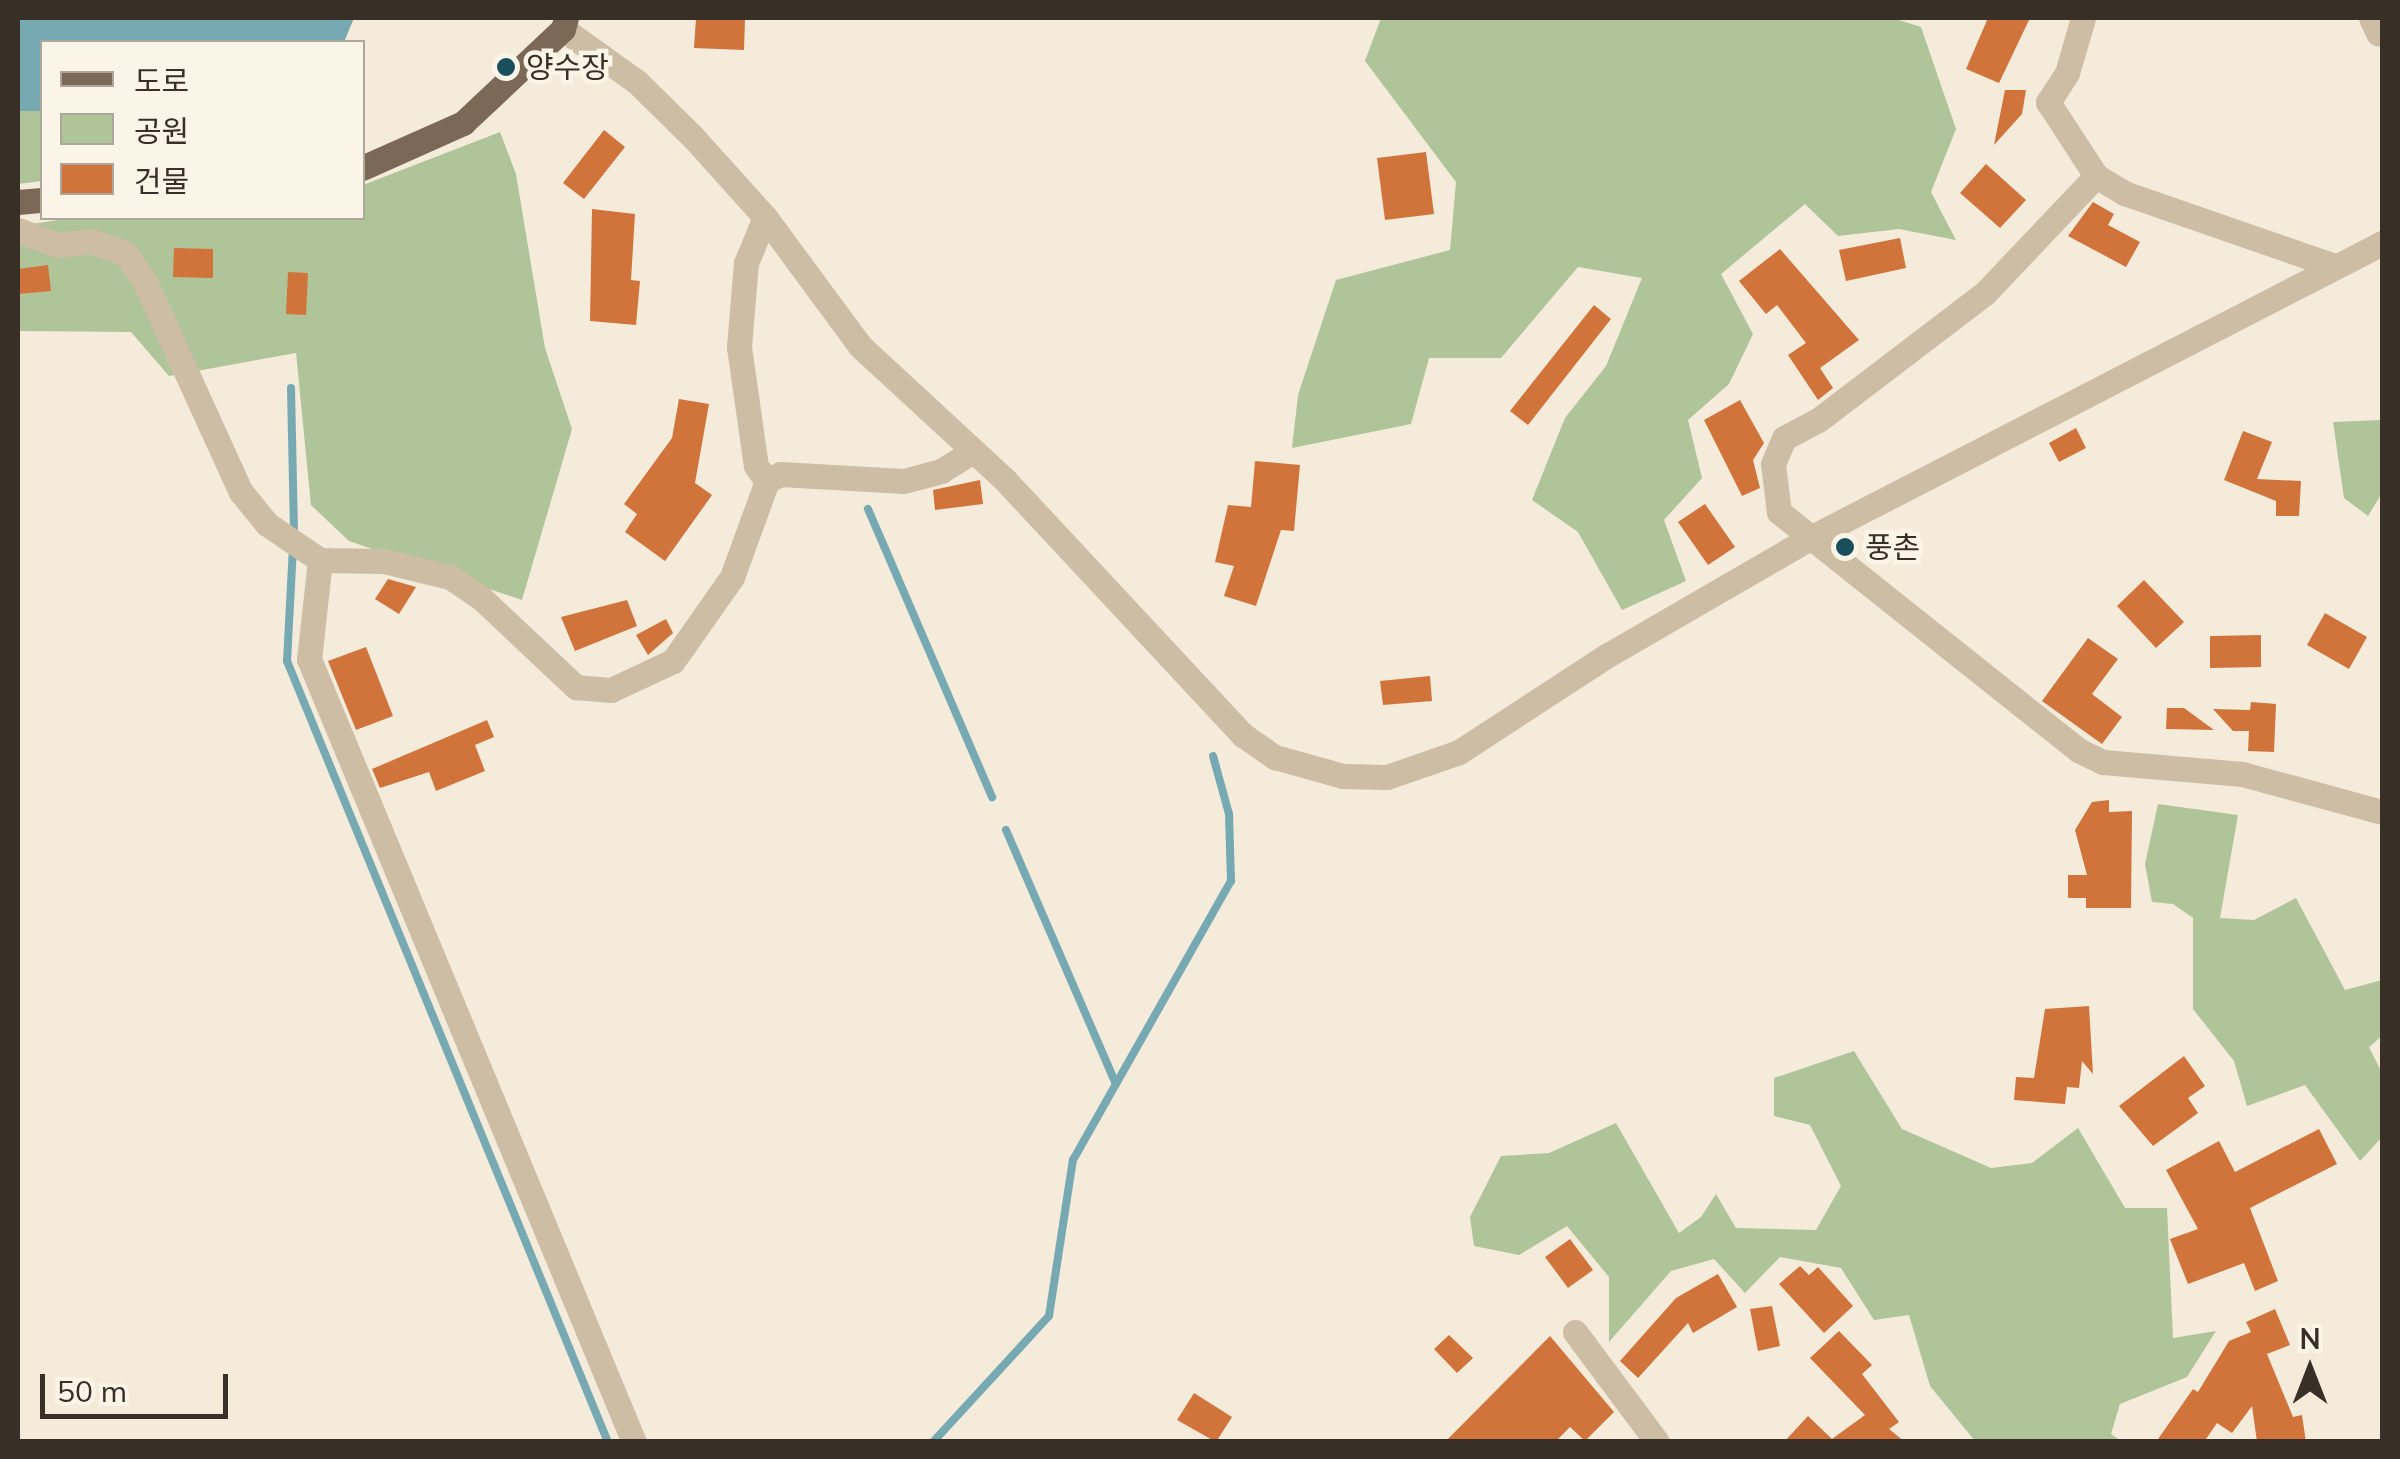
<!DOCTYPE html>
<meta charset="utf-8">
<style>
body{margin:0}
#map{position:relative;width:2400px;height:1459px;overflow:hidden;background:#f4ebda;font-family:Mulish,"Noto Sans KR",sans-serif}
div>[style]{position:absolute}
[style*='--x']{left:calc(var(--x)*1px);top:calc(var(--y)*1px);width:calc(var(--w)*1px);rotate:calc(var(--a)*1deg)}
.green>*{inset:0;background:#b0c499}
.water>*{inset:0;background:#77a9b3}
.stream>*{height:8px;margin:-4px;padding:0 4px;transform-origin:4px;border-radius:4px;background:#77a9b3}
.building>*{inset:0;background:#d0743c}
.minor>*{height:25px;margin:-12.5px;padding:0 12.5px;transform-origin:12.5px;border-radius:12.5px;background:#cdbda5}
.major>*{height:25px;margin:-12.5px;padding:0 12.5px;transform-origin:12.5px;border-radius:12.5px;background:#7b6857}
.dots>*{width:28px;height:28px;translate:-50% -50%;box-sizing:border-box;border:5px solid #fbf5e7;border-radius:50%}
span{translate:-50% -50%;white-space:nowrap;text-align:center;line-height:1.15;-webkit-text-stroke:9px #fbf5e7;paint-order:stroke}
.poi-label{font-size:30px;color:#382f27}
.left{translate:0 -50%;text-align:left}
.frame{position:absolute;inset:0;border:20px solid #382f27;pointer-events:none}
.legend{position:absolute;left:40px;top:40px;width:325px;height:180px;box-sizing:border-box;background:#fbf5e7;border:2px solid #ada69a;margin:0;padding:12px 18px;list-style:none;font-size:30px;color:#382f27}
.legend li{display:flex;align-items:center;gap:20px;height:50px}
.legend b{width:50px;border:2px solid #ada69a}
.north{position:absolute;left:2260px;top:1319px;width:100px;height:100px;-webkit-text-stroke:8px #fbf5e7;paint-order:stroke;rotate:0deg;font-size:28px;font-weight:700;line-height:40px;text-align:center;color:#382f27}
.north::after{content:'';display:block;margin:auto;width:35px;height:45px;background:#382f27;clip-path:polygon(50% 0,100% 100%,50% 72%,0 100%)}
.scale{position:absolute;left:40px;top:1374px;width:188px;height:45px;box-sizing:border-box;border:5px solid #382f27;border-top:0;padding-left:12px;font-size:30px;line-height:35px;white-space:nowrap;color:#382f27;-webkit-text-stroke:8px #fbf5e7;paint-order:stroke}
</style>
<div id="map">
<div class="green">
<div style="clip-path:polygon(1381px 18px,1893px 18px,1921px 27px,1956px 129px,1931px 192px,1956px 240px,1899px 229px,1838px 236px,1805px 204px,1721px 274px,1753px 334px,1729px 384px,1688px 420px,1702px 478px,1664px 520px,1686px 581px,1622px 610px,1578px 532px,1532px 500px,1565px 418px,1606px 366px,1642px 278px,1578px 267px,1501px 358px,1429px 358px,1411px 424px,1292px 448px,1298px 395px,1336px 280px,1450px 250px,1456px 182px,1365px 61px)"></div>
<div style="clip-path:polygon(18px 111px,42px 111px,42px 181px,18px 184px)"></div>
<div style="clip-path:polygon(500px 132px,516px 174px,545px 348px,572px 429px,522px 600px,349px 541px,311px 505px,296px 353px,169px 376px,131px 332px,18px 331px,18px 226px,72px 218px,362px 218px,363px 185px)"></div>
<div style="clip-path:polygon(2382px 420px,2382px 493px,2368px 516px,2344px 498px,2333px 422px)"></div>
<div style="clip-path:polygon(2158px 804px,2238px 815px,2220px 918px,2254px 920px,2296px 898px,2345px 990px,2382px 980px,2382px 1036px,2369px 1047px,2382px 1073px,2382px 1137px,2360px 1161px,2305px 1085px,2247px 1106px,2234px 1061px,2193px 1009px,2193px 918px,2173px 904px,2152px 902px,2145px 864px)"></div>
<div style="clip-path:polygon(1854px 1051px,1902px 1129px,1991px 1168px,2032px 1163px,2078px 1128px,2125px 1208px,2167px 1208px,2173px 1338px,2216px 1331px,2187px 1377px,2120px 1404px,2111px 1434px,2121px 1441px,1975px 1441px,1930px 1386px,1909px 1315px,1874px 1320px,1841px 1268px,1780px 1257px,1745px 1293px,1714px 1259px,1671px 1271px,1609px 1342px,1609px 1277px,1567px 1226px,1519px 1255px,1474px 1246px,1470px 1217px,1501px 1156px,1549px 1153px,1616px 1123px,1679px 1233px,1701px 1217px,1716px 1194px,1736px 1228px,1816px 1230px,1841px 1186px,1810px 1125px,1774px 1116px,1774px 1078px)"></div>
</div>
<div class="water">
<div style="clip-path:polygon(18px 18px,354px 18px,344px 42px,42px 42px,42px 111px,18px 111px)"></div>
</div>
<div class="stream">
<div style="--x:291;--y:388;--w:145;--a:88.8"></div>
<div style="--x:868;--y:509;--w:314;--a:66.7"></div>
<div style="--x:293;--y:547;--w:114;--a:93"></div>
<div style="--x:287;--y:661;--w:844;--a:67.66"></div>
<div style="--x:1006;--y:830;--w:275;--a:66.6"></div>
<div style="--x:933;--y:1442;--w:171;--a:-47.4"></div>
<div style="--x:1049;--y:1316;--w:158;--a:-81.3"></div>
<div style="--x:1073;--y:1160;--w:321;--a:-60.5"></div>
<div style="--x:1231;--y:881;--w:67;--a:-91.7"></div>
<div style="--x:1229;--y:814;--w:60;--a:-105.4"></div>
</div>
<div class="building">
<div style="clip-path:polygon(696px 18px,745px 18px,744px 50px,694px 48px)"></div>
<div style="clip-path:polygon(1988px 18px,2030px 18px,1999px 83px,1966px 69px)"></div>
<div style="clip-path:polygon(2005px 90px,2026px 90px,2022px 114px,1994px 145px)"></div>
<div style="clip-path:polygon(604px 130px,625px 147px,584px 199px,563px 183px)"></div>
<div style="clip-path:polygon(1426px 152px,1434px 214px,1385px 220px,1377px 158px)"></div>
<div style="clip-path:polygon(1986px 164px,2026px 200px,2000px 228px,1960px 193px)"></div>
<div style="clip-path:polygon(2093px 202px,2114px 214px,2108px 225px,2140px 242px,2126px 267px,2068px 236px)"></div>
<div style="clip-path:polygon(592px 209px,635px 214px,631px 280px,640px 281px,636px 325px,590px 321px)"></div>
<div style="clip-path:polygon(1900px 238px,1906px 268px,1846px 281px,1839px 250px)"></div>
<div style="clip-path:polygon(174px 248px,213px 249px,213px 278px,173px 277px)"></div>
<div style="clip-path:polygon(1780px 249px,1859px 340px,1820px 368px,1833px 388px,1818px 400px,1788px 355px,1806px 343px,1777px 305px,1766px 314px,1739px 281px)"></div>
<div style="clip-path:polygon(48px 265px,51px 291px,18px 294px,18px 269px)"></div>
<div style="clip-path:polygon(288px 272px,308px 273px,306px 315px,286px 314px)"></div>
<div style="clip-path:polygon(1594px 305px,1611px 319px,1528px 425px,1510px 411px)"></div>
<div style="clip-path:polygon(679px 399px,709px 404px,695px 483px,712px 495px,665px 561px,625px 532px,637px 514px,624px 504px,672px 438px)"></div>
<div style="clip-path:polygon(1740px 400px,1764px 443px,1753px 460px,1760px 488px,1742px 496px,1704px 420px)"></div>
<div style="clip-path:polygon(2076px 428px,2086px 448px,2059px 462px,2049px 443px)"></div>
<div style="clip-path:polygon(2243px 431px,2272px 442px,2257px 479px,2301px 481px,2299px 516px,2276px 516px,2276px 501px,2224px 480px)"></div>
<div style="clip-path:polygon(1255px 461px,1300px 465px,1294px 531px,1281px 530px,1256px 606px,1224px 596px,1234px 566px,1215px 562px,1228px 505px,1251px 507px)"></div>
<div style="clip-path:polygon(980px 480px,983px 504px,935px 510px,933px 490px)"></div>
<div style="clip-path:polygon(1705px 504px,1735px 547px,1708px 565px,1678px 522px)"></div>
<div style="clip-path:polygon(388px 579px,416px 587px,399px 614px,375px 599px)"></div>
<div style="clip-path:polygon(2144px 580px,2184px 622px,2156px 648px,2117px 606px)"></div>
<div style="clip-path:polygon(627px 600px,637px 626px,575px 651px,561px 617px)"></div>
<div style="clip-path:polygon(2325px 613px,2367px 637px,2349px 669px,2307px 645px)"></div>
<div style="clip-path:polygon(666px 619px,673px 633px,648px 655px,636px 635px)"></div>
<div style="clip-path:polygon(2261px 635px,2261px 667px,2210px 668px,2210px 636px)"></div>
<div style="clip-path:polygon(2088px 638px,2118px 659px,2092px 694px,2122px 717px,2102px 744px,2042px 701px)"></div>
<div style="clip-path:polygon(366px 647px,393px 716px,356px 730px,328px 661px)"></div>
<div style="clip-path:polygon(1430px 676px,1432px 701px,1383px 705px,1380px 681px)"></div>
<div style="clip-path:polygon(2251px 702px,2276px 704px,2274px 752px,2248px 751px,2249px 731px,2233px 731px,2213px 709px,2250px 710px)"></div>
<div style="clip-path:polygon(2167px 708px,2184px 708px,2214px 730px,2166px 729px)"></div>
<div style="clip-path:polygon(487px 720px,494px 737px,475px 745px,485px 771px,436px 791px,429px 772px,380px 788px,372px 769px)"></div>
<div style="clip-path:polygon(2109px 800px,2109px 812px,2132px 811px,2131px 908px,2086px 908px,2086px 898px,2068px 898px,2068px 875px,2087px 875px,2075px 830px,2092px 802px)"></div>
<div style="clip-path:polygon(2089px 1006px,2093px 1074px,2082px 1061px,2079px 1088px,2067px 1087px,2065px 1104px,2014px 1100px,2016px 1077px,2034px 1078px,2045px 1009px)"></div>
<div style="clip-path:polygon(2184px 1056px,2205px 1086px,2188px 1098px,2198px 1113px,2153px 1146px,2119px 1106px)"></div>
<div style="clip-path:polygon(2319px 1129px,2337px 1164px,2250px 1208px,2278px 1281px,2255px 1291px,2244px 1263px,2188px 1284px,2170px 1239px,2198px 1229px,2166px 1170px,2219px 1141px,2235px 1172px)"></div>
<div style="clip-path:polygon(1570px 1239px,1593px 1270px,1568px 1288px,1545px 1257px)"></div>
<div style="clip-path:polygon(1800px 1266px,1809px 1275px,1818px 1267px,1853px 1306px,1824px 1333px,1779px 1284px)"></div>
<div style="clip-path:polygon(1718px 1274px,1737px 1307px,1693px 1333px,1688px 1323px,1638px 1378px,1620px 1361px,1676px 1298px)"></div>
<div style="clip-path:polygon(1772px 1306px,1780px 1346px,1758px 1351px,1750px 1309px)"></div>
<div style="clip-path:polygon(2275px 1309px,2290px 1345px,2267px 1354px,2293px 1417px,2302px 1415px,2306px 1442px,2257px 1442px,2252px 1406px,2232px 1433px,2217px 1423px,2204px 1442px,2156px 1442px,2193px 1389px,2198px 1392px,2229px 1341px,2251px 1332px,2246px 1322px)"></div>
<div style="clip-path:polygon(1839px 1331px,1872px 1365px,1862px 1374px,1899px 1422px,1889px 1429px,1905px 1442px,1784px 1442px,1808px 1416px,1832px 1439px,1865px 1415px,1810px 1358px)"></div>
<div style="clip-path:polygon(1449px 1335px,1473px 1358px,1457px 1373px,1434px 1349px)"></div>
<div style="clip-path:polygon(1550px 1336px,1614px 1412px,1585px 1441px,1570px 1427px,1555px 1442px,1445px 1442px)"></div>
<div style="clip-path:polygon(1194px 1393px,1232px 1417px,1216px 1442px,1177px 1420px)"></div>
</div>
<div class="minor">
<div style="--x:2083;--y:18;--w:57;--a:106.2"></div>
<div style="--x:2067;--y:73;--w:35;--a:123"></div>
<div style="--x:2048;--y:102;--w:88;--a:57"></div>
<div style="--x:2096;--y:176;--w:33;--a:31"></div>
<div style="--x:2124;--y:193;--w:223;--a:19.1"></div>
<div style="--x:2371;--y:18;--w:17;--a:65"></div>
<div style="--x:563;--y:29;--w:91;--a:35.6"></div>
<div style="--x:637;--y:82;--w:77;--a:44.5"></div>
<div style="--x:692;--y:136;--w:109;--a:48"></div>
<div style="--x:765;--y:217;--w:160;--a:53.6"></div>
<div style="--x:860;--y:346;--w:197;--a:42.7"></div>
<div style="--x:1005;--y:480;--w:349;--a:47"></div>
<div style="--x:1243;--y:735;--w:39;--a:35"></div>
<div style="--x:1275;--y:757;--w:71;--a:15.6"></div>
<div style="--x:1343;--y:776;--w:44;--a:1.3"></div>
<div style="--x:1387;--y:777;--w:76;--a:-19.1"></div>
<div style="--x:1459;--y:752;--w:178;--a:-33.1"></div>
<div style="--x:1608;--y:655;--w:233;--a:-30.1"></div>
<div style="--x:1810;--y:538;--w:644;--a:-27.28"></div>
<div style="--x:2096;--y:176;--w:161;--a:133.5"></div>
<div style="--x:1985;--y:293;--w:210;--a:142.7"></div>
<div style="--x:1818;--y:420;--w:38;--a:152"></div>
<div style="--x:1784;--y:438;--w:28;--a:113"></div>
<div style="--x:1773;--y:464;--w:48;--a:82.9"></div>
<div style="--x:1779;--y:512;--w:382;--a:38.5"></div>
<div style="--x:2078;--y:750;--w:28;--a:26"></div>
<div style="--x:2103;--y:762;--w:140;--a:4.9"></div>
<div style="--x:2242;--y:774;--w:145;--a:15.2"></div>
<div style="--x:765;--y:217;--w:50;--a:112.4"></div>
<div style="--x:746;--y:263;--w:84;--a:94.8"></div>
<div style="--x:739;--y:347;--w:120;--a:81.9"></div>
<div style="--x:756;--y:466;--w:19;--a:54"></div>
<div style="--x:18;--y:230;--w:43;--a:20.6"></div>
<div style="--x:58;--y:245;--w:33;--a:-7"></div>
<div style="--x:91;--y:241;--w:37;--a:20"></div>
<div style="--x:126;--y:254;--w:36;--a:56"></div>
<div style="--x:146;--y:284;--w:229;--a:65.5"></div>
<div style="--x:241;--y:492;--w:41;--a:50.9"></div>
<div style="--x:267;--y:524;--w:64;--a:34.2"></div>
<div style="--x:320;--y:560;--w:64;--a:0.9"></div>
<div style="--x:384;--y:561;--w:68;--a:13.6"></div>
<div style="--x:450;--y:577;--w:36;--a:34"></div>
<div style="--x:480;--y:597;--w:132;--a:43.2"></div>
<div style="--x:576;--y:687;--w:35;--a:5"></div>
<div style="--x:611;--y:690;--w:68;--a:-25.1"></div>
<div style="--x:673;--y:661;--w:103;--a:-54.9"></div>
<div style="--x:732;--y:577;--w:102;--a:-70"></div>
<div style="--x:767;--y:481;--w:15;--a:-28"></div>
<div style="--x:780;--y:474;--w:124;--a:3.2"></div>
<div style="--x:904;--y:481;--w:38;--a:-15"></div>
<div style="--x:941;--y:471;--w:38;--a:-32"></div>
<div style="--x:320;--y:560;--w:100;--a:96.3"></div>
<div style="--x:309;--y:659;--w:848;--a:67.46"></div>
<div style="--x:1575;--y:1332;--w:137;--a:53.3"></div>
</div>
<div class="major">
<div style="--x:362;--y:168;--w:111;--a:-24"></div>
<div style="--x:463;--y:123;--w:137;--a:-43.2"></div>
<div style="--x:563;--y:29;--w:11;--a:-75"></div>
<div style="--x:18;--y:202;--w:24;--a:-5"></div>
</div>
<div class="dots">
<div style="left:506px;top:67px;background:#194f5d"></div>
<div style="left:1845px;top:547px;background:#194f5d"></div>
</div>
<div class="poi-label">
<span class="left" style="left:526px;top:67px">양수장</span>
<span class="left" style="left:1865px;top:547px">풍촌</span>
</div>
<div class="frame"></div>
<ul class="legend">
<li><b style="height:12px;background:#7b6857"></b>도로</li>
<li><b style="height:28px;background:#b0c499"></b>공원</li>
<li><b style="height:28px;background:#d0743c"></b>건물</li>
</ul>
<div class="north">N</div>
<div class="scale">50 m</div>
</div>
